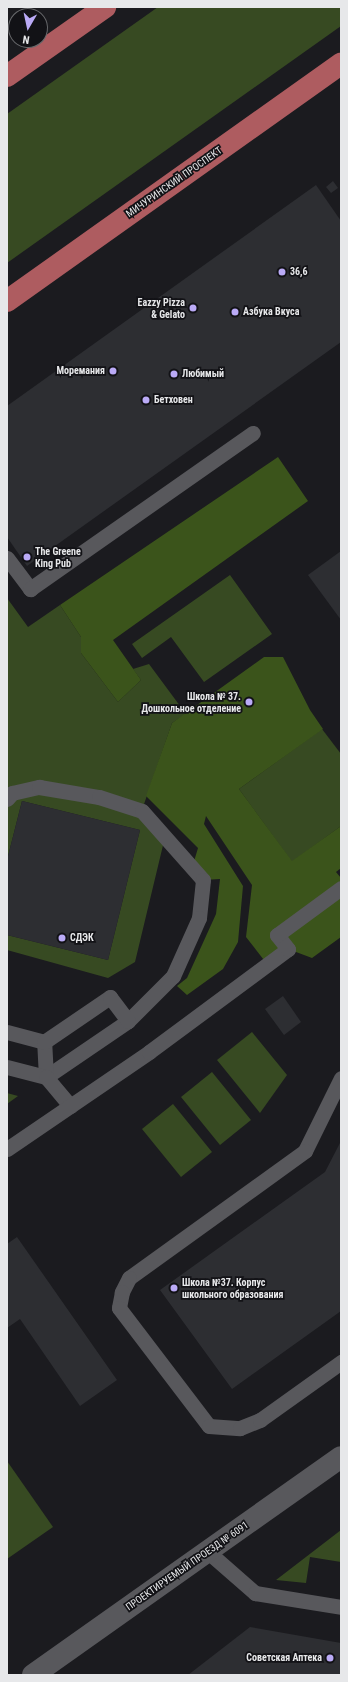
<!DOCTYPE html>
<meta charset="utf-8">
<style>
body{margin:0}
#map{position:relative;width:348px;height:1682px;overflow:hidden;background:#1b1b1f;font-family:"Roboto Condensed",sans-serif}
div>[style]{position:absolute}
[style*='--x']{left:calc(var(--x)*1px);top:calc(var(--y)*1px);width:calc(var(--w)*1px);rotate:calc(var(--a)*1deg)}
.green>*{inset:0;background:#374a22}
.forest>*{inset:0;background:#3b541b}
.building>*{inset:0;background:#2d2e32}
.lane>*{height:15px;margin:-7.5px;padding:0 7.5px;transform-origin:7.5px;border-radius:7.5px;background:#58585c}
.street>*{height:22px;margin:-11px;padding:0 11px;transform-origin:11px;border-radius:11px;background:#58585c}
.primary>*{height:22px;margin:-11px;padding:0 11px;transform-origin:11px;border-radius:11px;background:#ae5c60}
.dots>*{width:11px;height:11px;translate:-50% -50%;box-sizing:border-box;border:2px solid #121216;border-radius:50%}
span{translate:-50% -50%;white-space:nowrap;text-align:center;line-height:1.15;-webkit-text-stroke:3.5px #121216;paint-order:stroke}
.street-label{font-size:10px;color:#e7e8ea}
.poi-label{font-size:10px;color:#e7e8ea;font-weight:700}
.left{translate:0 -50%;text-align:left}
.right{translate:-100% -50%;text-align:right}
.frame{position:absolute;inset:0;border:8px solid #e7e8ea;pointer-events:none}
.north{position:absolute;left:8px;top:8px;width:40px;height:40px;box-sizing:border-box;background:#121216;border:1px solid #67686b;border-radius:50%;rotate:189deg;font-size:11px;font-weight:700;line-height:16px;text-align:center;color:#e7e8ea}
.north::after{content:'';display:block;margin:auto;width:14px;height:18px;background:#baaaf6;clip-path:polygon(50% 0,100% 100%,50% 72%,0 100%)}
</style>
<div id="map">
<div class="green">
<div style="clip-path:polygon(158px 7px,341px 7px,341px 26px,7px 263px,7px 114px)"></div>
<div style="clip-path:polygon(230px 575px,272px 634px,204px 682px,171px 637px,142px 658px,132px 644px)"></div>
<div style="clip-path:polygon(7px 598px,28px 627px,60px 605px,81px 637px,81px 653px,118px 702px,141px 680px,133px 669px,149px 664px,186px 714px,172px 723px,142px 810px,165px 837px,135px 962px,108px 978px,7px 950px,7px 935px,108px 960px,140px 830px,22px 801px,7px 860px)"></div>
<div style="clip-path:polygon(322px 729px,341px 754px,341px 826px,292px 862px,239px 789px)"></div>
<div style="clip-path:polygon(252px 1032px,287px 1075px,260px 1113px,217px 1060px)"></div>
<div style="clip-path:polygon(212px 1072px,251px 1120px,220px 1145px,181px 1097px)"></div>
<div style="clip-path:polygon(7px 1093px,18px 1096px,7px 1104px)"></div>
<div style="clip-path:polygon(173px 1104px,212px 1152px,181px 1177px,142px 1129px)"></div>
<div style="clip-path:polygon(7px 1461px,53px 1527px,7px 1559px)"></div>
<div style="clip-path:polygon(341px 1530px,341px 1562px,310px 1557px,306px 1583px,276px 1580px)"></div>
</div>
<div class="forest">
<div style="clip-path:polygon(278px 457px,308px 501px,113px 640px,141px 680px,118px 702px,81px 653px,81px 637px,60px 605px)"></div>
<div style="clip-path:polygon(264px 657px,283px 657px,310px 710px,323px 729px,239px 789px,292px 861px,341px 826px,341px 868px,336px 872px,341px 878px,341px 937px,312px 958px,288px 949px,267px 964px,246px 937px,252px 885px,206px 816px,204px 824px,243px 886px,238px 942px,223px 969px,187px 995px,177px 986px,187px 978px,216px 914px,220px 879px,203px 880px,192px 868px,198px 848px,146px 796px,172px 723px)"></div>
</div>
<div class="building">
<div style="clip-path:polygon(333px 181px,338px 188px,331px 193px,326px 187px)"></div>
<div style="clip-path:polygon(316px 185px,341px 221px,341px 342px,27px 566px,7px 537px,7px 406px)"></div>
<div style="clip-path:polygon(341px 551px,341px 620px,308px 575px)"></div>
<div style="clip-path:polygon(22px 801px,140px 830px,108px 960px,7px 935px,7px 860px)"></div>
<div style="clip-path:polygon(283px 996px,301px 1022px,284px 1035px,265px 1009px)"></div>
<div style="clip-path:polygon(341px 1141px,341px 1311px,232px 1389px,160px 1290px,325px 1172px)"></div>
<div style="clip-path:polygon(17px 1237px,117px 1380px,80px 1406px,20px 1319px,7px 1328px,7px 1244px)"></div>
<div style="clip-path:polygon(250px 1627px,341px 1643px,341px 1675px,188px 1675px)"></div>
</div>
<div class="lane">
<div style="--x:7;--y:558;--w:39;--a:53"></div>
<div style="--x:30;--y:589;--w:272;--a:-35"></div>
<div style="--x:7;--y:799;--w:8;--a:-50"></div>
<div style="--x:12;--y:793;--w:28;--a:-13"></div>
<div style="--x:39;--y:787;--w:61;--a:9.5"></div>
<div style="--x:99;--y:797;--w:45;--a:18"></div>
<div style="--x:142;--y:811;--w:92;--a:48.5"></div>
<div style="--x:203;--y:880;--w:38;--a:96"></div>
<div style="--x:199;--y:918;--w:64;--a:114.1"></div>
<div style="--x:173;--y:976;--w:64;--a:135"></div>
<div style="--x:128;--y:1021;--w:99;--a:145.7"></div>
<div style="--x:46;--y:1077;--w:35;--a:-93"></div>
<div style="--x:7;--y:1032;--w:38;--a:15"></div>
<div style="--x:44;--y:1042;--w:80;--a:-34.3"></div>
<div style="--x:110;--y:997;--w:30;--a:53"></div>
<div style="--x:7;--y:1067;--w:40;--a:14.4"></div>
<div style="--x:46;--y:1077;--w:38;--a:50"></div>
<div style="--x:341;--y:1078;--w:81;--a:116.3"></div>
<div style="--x:305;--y:1151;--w:217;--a:144.2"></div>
<div style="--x:129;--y:1278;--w:16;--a:117"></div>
<div style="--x:122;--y:1292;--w:16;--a:101"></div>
<div style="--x:119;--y:1308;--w:148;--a:52.7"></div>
<div style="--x:209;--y:1426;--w:31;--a:4"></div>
<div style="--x:240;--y:1428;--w:22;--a:-22"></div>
<div style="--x:260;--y:1420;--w:100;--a:-35.6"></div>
<div style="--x:7;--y:1149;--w:172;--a:-34.3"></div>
<div style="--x:149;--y:1052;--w:173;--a:-36.5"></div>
<div style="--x:288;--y:949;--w:18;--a:-128"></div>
<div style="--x:277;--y:935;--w:79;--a:-36.3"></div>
<div style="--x:207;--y:1551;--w:64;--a:41.2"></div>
<div style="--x:255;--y:1593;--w:87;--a:9.2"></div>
</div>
<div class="street">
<div style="--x:33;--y:1675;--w:377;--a:-35.3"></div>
</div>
<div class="primary">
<div style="--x:7;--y:76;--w:120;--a:-35.1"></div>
<div style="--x:7;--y:301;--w:410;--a:-35.4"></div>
</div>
<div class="dots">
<div style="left:282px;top:272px;background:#baaaf6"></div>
<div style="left:193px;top:308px;background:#baaaf6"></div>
<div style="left:235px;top:312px;background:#baaaf6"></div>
<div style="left:113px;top:371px;background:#baaaf6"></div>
<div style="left:174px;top:374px;background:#baaaf6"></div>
<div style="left:146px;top:400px;background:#baaaf6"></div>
<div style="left:27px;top:557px;background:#baaaf6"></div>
<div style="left:249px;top:702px;background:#baaaf6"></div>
<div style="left:62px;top:938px;background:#baaaf6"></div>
<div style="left:174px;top:1288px;background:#baaaf6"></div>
<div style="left:330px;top:1658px;background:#baaaf6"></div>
</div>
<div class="street-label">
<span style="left:174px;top:182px;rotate:-35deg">МИЧУРИНСКИЙ ПРОСПЕКТ</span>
<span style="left:187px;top:1566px;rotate:-35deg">ПРОЕКТИРУЕМЫЙ ПРОЕЗД № 6091</span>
</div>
<div class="poi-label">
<span class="left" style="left:290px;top:272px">36,6</span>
<span class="right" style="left:185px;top:308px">Eazzy Pizza<br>&amp; Gelato</span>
<span class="left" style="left:243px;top:312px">Азбука Вкуса</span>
<span class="right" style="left:105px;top:371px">Моремания</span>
<span class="left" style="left:182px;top:374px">Любимый</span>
<span class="left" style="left:154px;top:400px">Бетховен</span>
<span class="left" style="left:35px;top:557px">The Greene<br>King Pub</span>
<span class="right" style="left:241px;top:702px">Школа № 37.<br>Дошкольное отделение</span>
<span class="left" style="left:70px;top:938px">СДЭК</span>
<span class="left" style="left:182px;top:1288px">Школа №37. Корпус<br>школьного образования</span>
<span class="right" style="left:322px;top:1658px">Советская Аптека</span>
</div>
<div class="frame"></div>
<div class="north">N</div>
</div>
